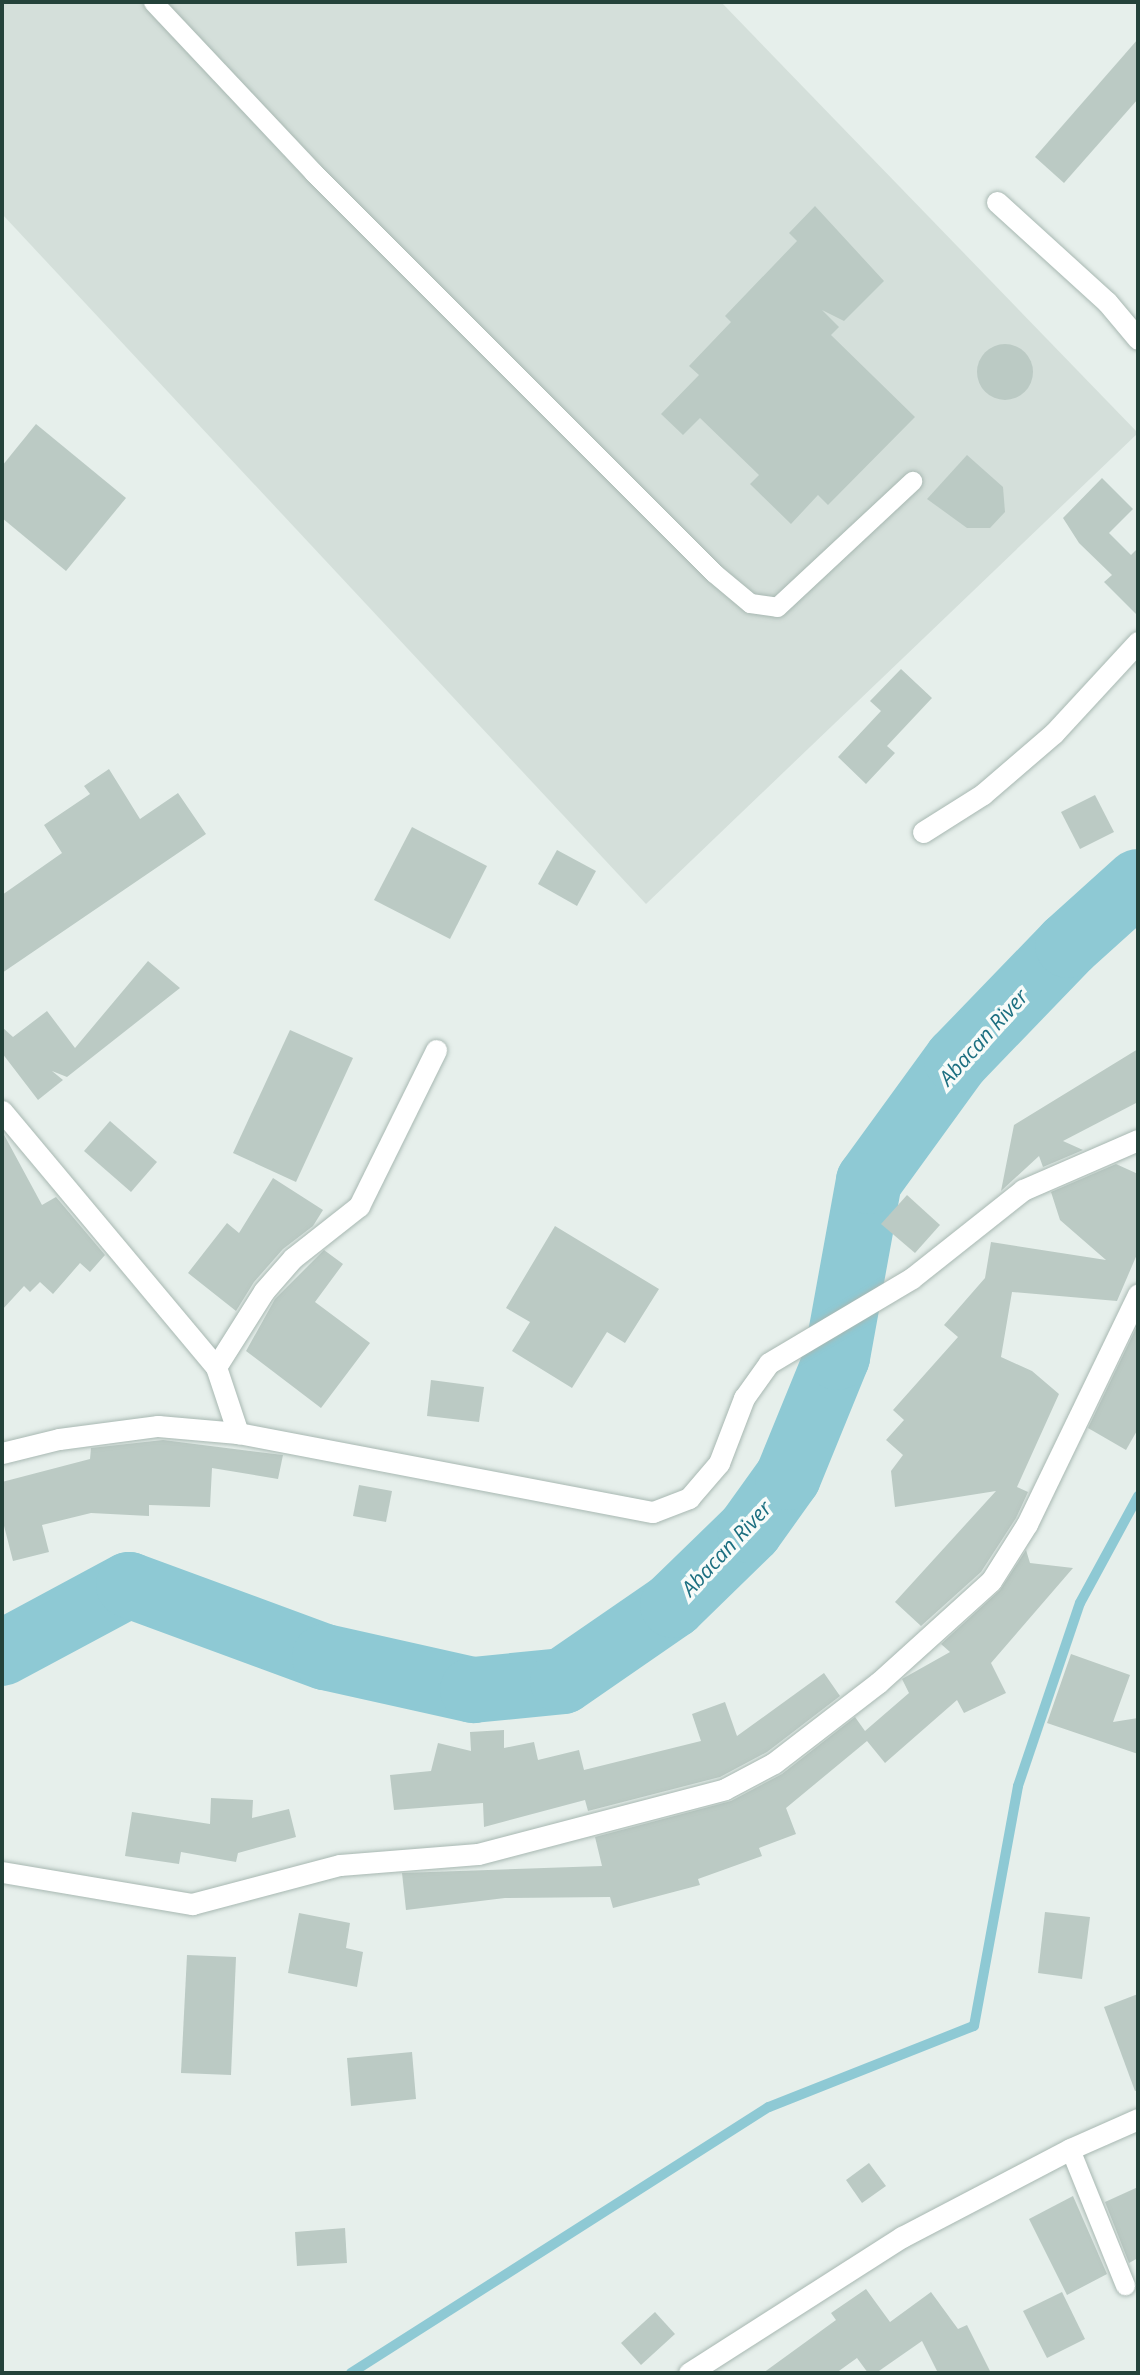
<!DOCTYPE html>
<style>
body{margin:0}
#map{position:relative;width:1140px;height:2375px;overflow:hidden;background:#e6efeb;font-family:"Open Sans",sans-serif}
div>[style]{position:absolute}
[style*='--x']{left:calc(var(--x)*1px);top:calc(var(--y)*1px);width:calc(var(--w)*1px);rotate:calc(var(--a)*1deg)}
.built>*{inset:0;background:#d4dfda}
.stream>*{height:10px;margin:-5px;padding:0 5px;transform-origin:5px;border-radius:5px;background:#8ec9d4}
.river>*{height:66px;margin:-33px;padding:0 33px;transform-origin:33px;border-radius:33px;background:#8ec9d4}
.building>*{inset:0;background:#bbcac4}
.round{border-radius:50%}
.roads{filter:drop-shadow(0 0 2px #a8b8b2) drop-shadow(0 0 2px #a8b8b2)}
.lane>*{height:19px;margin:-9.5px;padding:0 9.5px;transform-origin:9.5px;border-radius:9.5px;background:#fff}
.street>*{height:21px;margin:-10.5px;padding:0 10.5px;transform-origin:10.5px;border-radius:10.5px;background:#fff}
span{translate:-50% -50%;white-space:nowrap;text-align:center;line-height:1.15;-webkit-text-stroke:7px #f7fbf9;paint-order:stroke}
.water-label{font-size:21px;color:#1c6f80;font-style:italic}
.frame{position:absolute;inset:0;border:4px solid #24423a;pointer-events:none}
</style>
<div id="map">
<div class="built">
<div style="clip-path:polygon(2px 2px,721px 2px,1138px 433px,646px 904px,2px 214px)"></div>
</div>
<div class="stream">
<div style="--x:351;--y:2373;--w:495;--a:-32.5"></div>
<div style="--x:769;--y:2107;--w:220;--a:-21.6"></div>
<div style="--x:974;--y:2026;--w:244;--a:-79.6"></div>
<div style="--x:1018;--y:1786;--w:193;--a:-71.3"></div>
<div style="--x:1080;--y:1603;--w:122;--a:-61.5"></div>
</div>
<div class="river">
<div style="--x:2;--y:1653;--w:144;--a:-28.2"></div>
<div style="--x:129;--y:1585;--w:209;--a:20.2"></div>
<div style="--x:325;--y:1657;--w:152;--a:12.6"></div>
<div style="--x:473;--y:1690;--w:90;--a:-5.7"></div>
<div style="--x:563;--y:1681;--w:134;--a:-34.6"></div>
<div style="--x:673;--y:1605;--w:107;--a:-44.2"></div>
<div style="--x:750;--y:1530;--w:65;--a:-54.4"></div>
<div style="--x:788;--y:1477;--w:130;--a:-67.8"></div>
<div style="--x:837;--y:1357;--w:179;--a:-79.7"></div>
<div style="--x:869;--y:1181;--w:150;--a:-54"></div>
<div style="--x:957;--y:1060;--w:160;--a:-46"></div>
<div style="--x:1068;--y:945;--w:94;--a:-42"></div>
</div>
<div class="building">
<div style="clip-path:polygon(1138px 39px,1138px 99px,1064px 183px,1035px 157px)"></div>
<div style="clip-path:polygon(815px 206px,884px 281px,844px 321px,822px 310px,839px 327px,831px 335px,915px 417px,828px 505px,818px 495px,791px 524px,750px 484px,759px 475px,700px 418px,683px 435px,661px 414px,699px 375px,689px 366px,731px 322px,725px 316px,797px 241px,789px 233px)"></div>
<div class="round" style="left:977px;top:344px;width:56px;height:56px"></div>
<div style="clip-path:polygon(36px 424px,126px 498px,66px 571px,2px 518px,2px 466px)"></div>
<div style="clip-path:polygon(967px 455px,1003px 487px,1005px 512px,990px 528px,967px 528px,927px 499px)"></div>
<div style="clip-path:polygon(1102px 478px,1133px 509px,1109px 533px,1131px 555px,1138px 548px,1138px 616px,1104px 582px,1112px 575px,1079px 543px,1063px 518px)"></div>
<div style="clip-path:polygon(901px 669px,932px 698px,887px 746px,895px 753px,866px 784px,838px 757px,881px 711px,870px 701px)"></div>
<div style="clip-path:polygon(109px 769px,140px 819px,178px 793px,206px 834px,2px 973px,2px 895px,62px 853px,44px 825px,90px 794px,84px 786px)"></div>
<div style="clip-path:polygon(1095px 795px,1114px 832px,1080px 849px,1061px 812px)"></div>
<div style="clip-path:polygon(412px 827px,487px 866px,450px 939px,374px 900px)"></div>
<div style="clip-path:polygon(557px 850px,596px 871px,577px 906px,538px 884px)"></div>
<div style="clip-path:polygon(148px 961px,180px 988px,67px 1077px,52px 1071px,63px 1080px,38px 1100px,2px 1053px,2px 1027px,13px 1037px,47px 1011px,75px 1048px)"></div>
<div style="clip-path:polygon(290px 1030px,353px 1058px,296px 1182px,233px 1153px)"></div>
<div style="clip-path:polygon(1138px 1049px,1138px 1102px,1063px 1141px,1083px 1150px,1043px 1167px,1039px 1156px,1001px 1191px,1014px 1125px)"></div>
<div style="clip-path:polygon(110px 1121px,157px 1162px,131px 1192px,84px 1151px)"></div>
<div style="clip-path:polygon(2px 1131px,42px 1205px,56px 1197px,105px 1255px,90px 1272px,80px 1263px,53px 1294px,40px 1282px,30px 1292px,24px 1286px,2px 1310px)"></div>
<div style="clip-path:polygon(1116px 1164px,1138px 1174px,1138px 1252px,1117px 1301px,1012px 1292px,1001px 1357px,1032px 1371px,1059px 1394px,1017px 1487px,1028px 1492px,1016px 1518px,981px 1572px,921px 1626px,895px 1602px,996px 1491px,895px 1507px,891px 1471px,903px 1455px,886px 1440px,904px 1420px,893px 1410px,958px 1337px,944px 1325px,985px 1278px,991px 1242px,1106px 1260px,1060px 1220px,1051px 1192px)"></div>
<div style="clip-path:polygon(273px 1178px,323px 1210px,313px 1226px,283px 1249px,254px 1282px,236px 1311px,188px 1273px,227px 1223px,239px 1233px)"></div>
<div style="clip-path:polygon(907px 1195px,940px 1225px,915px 1253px,881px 1224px)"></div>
<div style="clip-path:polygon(555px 1226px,659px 1289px,625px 1343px,607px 1332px,572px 1388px,512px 1351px,530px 1322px,506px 1308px)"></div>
<div style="clip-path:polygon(324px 1250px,343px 1264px,315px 1302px,370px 1343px,321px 1408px,246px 1351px,275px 1299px)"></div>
<div style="clip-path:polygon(1138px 1324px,1138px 1429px,1126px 1450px,1088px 1428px)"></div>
<div style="clip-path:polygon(431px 1380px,484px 1387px,479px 1422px,427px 1416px)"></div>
<div style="clip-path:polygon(163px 1440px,283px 1455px,278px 1479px,212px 1468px,210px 1507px,149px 1505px,149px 1516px,91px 1513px,42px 1525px,49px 1552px,13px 1561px,2px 1518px,2px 1482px,90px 1459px,91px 1448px)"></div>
<div style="clip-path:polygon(359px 1485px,392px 1491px,386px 1522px,353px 1516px)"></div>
<div style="clip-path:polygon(1026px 1550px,1030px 1563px,1073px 1568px,991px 1663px,1006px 1693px,964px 1713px,957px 1700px,885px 1763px,867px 1741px,786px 1808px,796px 1834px,759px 1848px,762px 1856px,698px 1879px,700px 1885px,613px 1908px,610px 1897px,505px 1898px,406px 1910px,402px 1873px,602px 1866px,595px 1837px,731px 1801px,782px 1774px,855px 1717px,865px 1731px,909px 1693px,902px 1679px,950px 1652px,941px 1644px,1000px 1590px)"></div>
<div style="clip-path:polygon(1071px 1654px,1130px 1675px,1113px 1722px,1138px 1718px,1138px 1754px,1047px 1723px)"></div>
<div style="clip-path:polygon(824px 1673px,840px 1696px,767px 1752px,720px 1777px,588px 1811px,585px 1800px,484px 1827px,483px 1803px,394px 1810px,390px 1775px,431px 1771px,438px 1743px,471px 1751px,470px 1732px,504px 1730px,504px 1748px,534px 1742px,538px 1760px,579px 1750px,584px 1770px,701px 1741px,692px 1714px,725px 1702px,737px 1736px)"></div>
<div style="clip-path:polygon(211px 1798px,253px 1800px,252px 1818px,289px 1809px,296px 1837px,238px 1853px,236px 1862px,181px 1852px,179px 1864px,125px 1856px,132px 1812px,210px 1824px)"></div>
<div style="clip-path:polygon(1045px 1912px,1090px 1917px,1082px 1979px,1038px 1973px)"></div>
<div style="clip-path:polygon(299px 1913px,350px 1923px,346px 1948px,363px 1952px,357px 1987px,288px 1973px)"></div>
<div style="clip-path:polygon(187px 1955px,236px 1957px,231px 2075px,181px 2073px)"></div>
<div style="clip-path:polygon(1138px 1994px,1138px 2090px,1135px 2091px,1104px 2007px)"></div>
<div style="clip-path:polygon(412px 2052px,416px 2099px,351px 2106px,347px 2058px)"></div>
<div style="clip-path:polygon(869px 2163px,886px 2186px,862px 2203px,846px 2180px)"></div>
<div style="clip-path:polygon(1138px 2187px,1138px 2258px,1129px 2263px,1105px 2202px)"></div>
<div style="clip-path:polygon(1073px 2196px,1107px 2274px,1067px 2295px,1029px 2219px)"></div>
<div style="clip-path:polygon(345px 2228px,347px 2263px,297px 2266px,295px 2232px)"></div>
<div style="clip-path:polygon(866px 2289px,890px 2322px,931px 2292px,958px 2329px,967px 2325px,991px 2373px,938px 2373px,922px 2341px,876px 2373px,868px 2373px,857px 2358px,836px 2373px,763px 2373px,836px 2320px,831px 2313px)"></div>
<div style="clip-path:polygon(1062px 2292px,1085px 2339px,1047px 2358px,1023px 2311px)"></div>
<div style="clip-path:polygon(655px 2312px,675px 2334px,641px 2365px,621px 2343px)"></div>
</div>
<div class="roads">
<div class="lane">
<div style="--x:153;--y:2;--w:233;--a:46.7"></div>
<div style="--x:313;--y:172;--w:567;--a:45"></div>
<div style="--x:714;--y:573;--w:47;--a:39.8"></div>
<div style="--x:750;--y:603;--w:27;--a:8"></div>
<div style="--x:777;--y:607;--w:185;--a:-43"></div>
<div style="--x:1070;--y:2149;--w:147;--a:68"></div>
</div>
<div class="street">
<div style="--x:997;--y:202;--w:149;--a:42.3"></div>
<div style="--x:1107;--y:302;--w:48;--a:50"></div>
<div style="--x:923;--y:832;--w:71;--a:-32.3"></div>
<div style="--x:983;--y:794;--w:94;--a:-40.7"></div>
<div style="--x:1054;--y:733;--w:124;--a:-47.3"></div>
<div style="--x:2;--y:1111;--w:334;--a:50.1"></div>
<div style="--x:216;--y:1367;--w:70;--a:71.6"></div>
<div style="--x:238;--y:1433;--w:422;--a:10.8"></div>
<div style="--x:653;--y:1512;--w:39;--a:-21"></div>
<div style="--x:689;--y:1498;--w:46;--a:-49.4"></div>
<div style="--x:719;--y:1463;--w:70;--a:-69"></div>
<div style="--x:744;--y:1398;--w:43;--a:-54.5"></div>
<div style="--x:769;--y:1363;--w:166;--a:-30.7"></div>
<div style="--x:912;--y:1278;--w:142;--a:-38.4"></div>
<div style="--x:1023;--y:1190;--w:125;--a:-23.5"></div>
<div style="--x:216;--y:1367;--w:90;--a:-57.7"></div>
<div style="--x:264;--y:1291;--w:44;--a:-48.7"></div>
<div style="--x:293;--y:1258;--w:84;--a:-38.2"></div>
<div style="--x:359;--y:1206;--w:174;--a:-63.7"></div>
<div style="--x:2;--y:1453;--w:59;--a:-13.8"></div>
<div style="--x:59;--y:1439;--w:100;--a:-7.5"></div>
<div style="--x:158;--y:1426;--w:80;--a:5"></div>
<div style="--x:2;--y:1872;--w:193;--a:9.6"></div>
<div style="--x:192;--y:1904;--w:153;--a:-14.8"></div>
<div style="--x:340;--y:1865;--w:138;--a:-4.6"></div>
<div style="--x:478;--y:1854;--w:255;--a:-14.7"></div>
<div style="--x:725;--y:1789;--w:55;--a:-28"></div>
<div style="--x:774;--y:1763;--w:131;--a:-37.6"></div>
<div style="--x:878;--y:1683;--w:152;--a:-42.1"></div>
<div style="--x:991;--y:1581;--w:67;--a:-57.7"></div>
<div style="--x:1027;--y:1524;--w:255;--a:-64.2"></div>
<div style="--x:689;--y:2373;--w:253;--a:-32.6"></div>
<div style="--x:902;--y:2237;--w:190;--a:-27.6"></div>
<div style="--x:1070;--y:2149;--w:74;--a:-23.8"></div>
</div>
</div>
<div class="water-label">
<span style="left:983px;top:1037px;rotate:-48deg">Abacan River</span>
<span style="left:726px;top:1548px;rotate:-47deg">Abacan River</span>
</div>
<div class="frame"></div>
</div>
